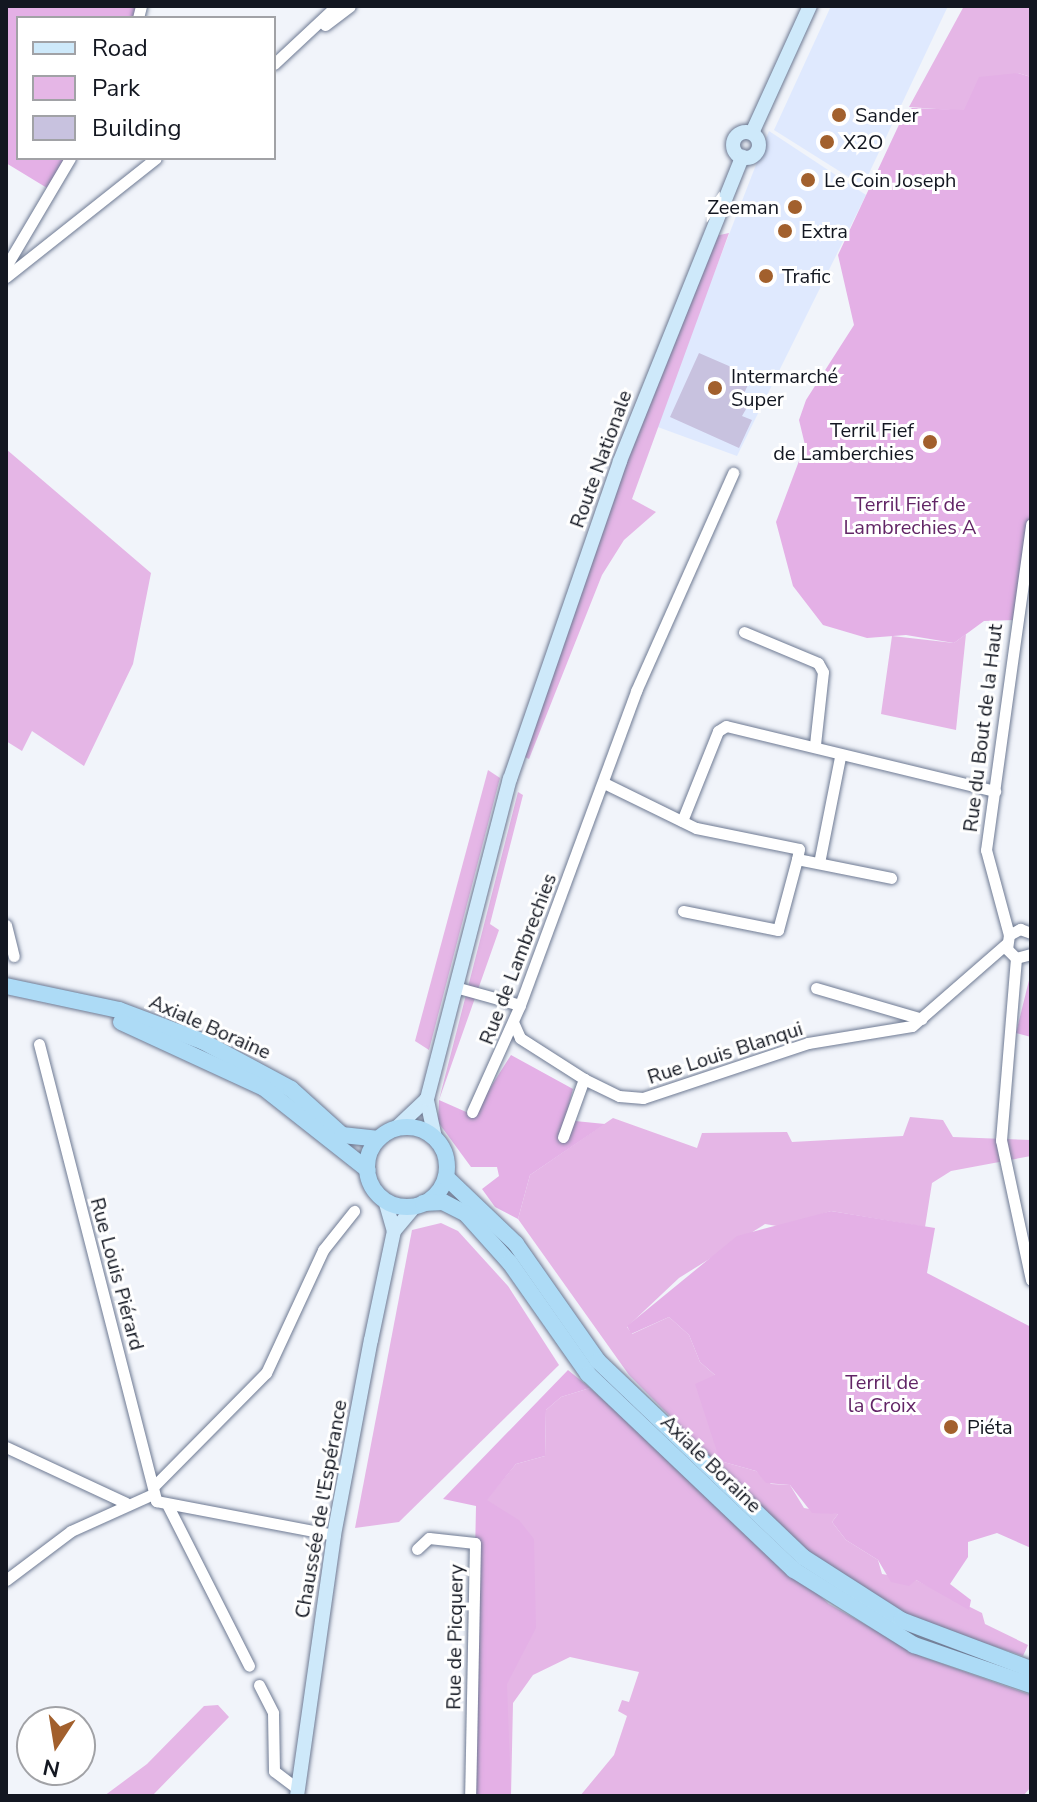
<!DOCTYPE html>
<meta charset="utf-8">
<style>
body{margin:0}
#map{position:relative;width:1037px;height:1802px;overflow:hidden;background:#f1f4fa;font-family:"Nunito Sans",sans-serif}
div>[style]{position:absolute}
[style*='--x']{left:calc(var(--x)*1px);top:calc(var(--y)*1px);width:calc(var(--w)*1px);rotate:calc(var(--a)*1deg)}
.built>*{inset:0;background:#dfe9fe}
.green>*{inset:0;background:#e5b6e6}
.forest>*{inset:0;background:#e4b0e6}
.building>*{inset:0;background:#c8c2df}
.roads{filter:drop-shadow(0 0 2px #6e7a93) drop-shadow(0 0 2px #6e7a93)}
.minor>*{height:11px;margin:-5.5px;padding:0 5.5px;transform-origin:5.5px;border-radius:5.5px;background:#fff}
.major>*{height:14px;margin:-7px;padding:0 7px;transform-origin:7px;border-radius:7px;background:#cee9fa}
.major>.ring{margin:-7px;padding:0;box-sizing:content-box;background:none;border:14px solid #cee9fa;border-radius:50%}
.highway>*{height:16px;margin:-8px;padding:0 8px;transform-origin:8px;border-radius:8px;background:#addbf6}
.highway>.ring{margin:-8px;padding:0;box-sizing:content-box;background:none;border:16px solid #addbf6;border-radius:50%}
.dots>*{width:22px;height:22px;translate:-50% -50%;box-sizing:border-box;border:4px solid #fff;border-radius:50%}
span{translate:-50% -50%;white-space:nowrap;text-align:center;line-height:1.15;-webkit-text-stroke:6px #fff;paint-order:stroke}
.poi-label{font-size:20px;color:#131721}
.left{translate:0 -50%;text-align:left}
.right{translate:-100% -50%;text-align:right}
.street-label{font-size:20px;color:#131721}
.park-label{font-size:20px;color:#622566}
.frame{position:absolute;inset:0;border:8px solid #131721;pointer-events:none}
.legend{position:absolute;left:16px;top:16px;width:260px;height:144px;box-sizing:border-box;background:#fff;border:2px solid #a1a2a6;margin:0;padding:10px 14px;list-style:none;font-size:24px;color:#131721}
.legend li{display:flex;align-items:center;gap:16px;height:40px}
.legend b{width:40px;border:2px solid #a1a2a6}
.north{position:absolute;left:16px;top:1706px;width:80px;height:80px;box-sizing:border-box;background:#fff;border:2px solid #a1a2a6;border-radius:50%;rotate:192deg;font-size:22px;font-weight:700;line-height:32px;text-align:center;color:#131721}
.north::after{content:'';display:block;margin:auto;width:28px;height:36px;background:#a2602d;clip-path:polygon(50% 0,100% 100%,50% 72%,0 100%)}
</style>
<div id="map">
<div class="built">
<div style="clip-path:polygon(831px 6px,948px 6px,863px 186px,774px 130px)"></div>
<div style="clip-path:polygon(769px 131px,866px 195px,737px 456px,655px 426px)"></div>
</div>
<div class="green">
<div style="clip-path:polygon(964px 6px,1031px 6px,1031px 77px,1018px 73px,975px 97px,964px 111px,909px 107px)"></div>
<div style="clip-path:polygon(729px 233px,632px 499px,656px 512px,624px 540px,602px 575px,529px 759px,523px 756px,618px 482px,715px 236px)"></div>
<div style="clip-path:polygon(6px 449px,151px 573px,133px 664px,84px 766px,32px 731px,22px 751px,6px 741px)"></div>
<div style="clip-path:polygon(966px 634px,956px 730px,881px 714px,892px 636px,954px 643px)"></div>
<div style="clip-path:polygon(488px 770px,500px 778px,429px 1050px,415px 1041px)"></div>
<div style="clip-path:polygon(518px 792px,523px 795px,490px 924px,499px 930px,439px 1100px)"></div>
<div style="clip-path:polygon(910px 1117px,943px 1120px,953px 1137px,1031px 1140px,1031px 1156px,951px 1171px,932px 1183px,925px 1227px,831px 1211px,783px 1227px,765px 1224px,679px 1278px,627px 1327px,632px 1334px,669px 1317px,689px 1335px,700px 1362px,716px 1376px,720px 1461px,756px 1471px,771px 1484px,790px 1485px,804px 1508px,838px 1514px,832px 1522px,846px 1540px,878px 1560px,882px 1574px,916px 1580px,982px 1613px,985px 1624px,1028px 1645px,1023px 1656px,906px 1617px,809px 1556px,629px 1375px,518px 1219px,530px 1175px,613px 1118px,697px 1148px,702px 1133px,787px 1132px,792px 1142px,903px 1136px)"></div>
<div style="clip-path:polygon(441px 1223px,458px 1231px,508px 1286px,559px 1365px,399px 1522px,355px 1528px,412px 1230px)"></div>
<div style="clip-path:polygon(590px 1388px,829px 1604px,923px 1657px,1031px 1695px,1031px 1787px,1023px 1796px,580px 1796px,614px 1755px,627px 1716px,618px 1711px,622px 1700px,629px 1702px,639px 1672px,570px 1657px,533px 1675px,513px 1703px,511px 1796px,470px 1796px,486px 1500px,516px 1464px,545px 1456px,546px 1410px,561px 1397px)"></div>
<div style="clip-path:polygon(218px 1705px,229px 1717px,152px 1796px,104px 1796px,147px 1764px,204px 1706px)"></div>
</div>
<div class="forest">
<div style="clip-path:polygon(6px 6px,141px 6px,138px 18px,18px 18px,18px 158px,70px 158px,52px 191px,6px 163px)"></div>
<div style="clip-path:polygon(1018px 73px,1031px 77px,1031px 524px,1015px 620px,984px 621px,954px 643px,906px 635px,867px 638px,823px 625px,793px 586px,776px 522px,805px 445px,799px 420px,806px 400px,854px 325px,838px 255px,904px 114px,912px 108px,964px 110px,979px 77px)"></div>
<div style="clip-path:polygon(1031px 972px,1031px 1037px,1016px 1033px)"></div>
<div style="clip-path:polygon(511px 1055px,573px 1089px,565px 1120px,605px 1124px,530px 1175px,518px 1219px,495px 1207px,482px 1189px,499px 1176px,497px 1167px,471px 1167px,438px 1122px,439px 1100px,473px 1115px)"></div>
<div style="clip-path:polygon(831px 1211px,935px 1228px,927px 1273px,1031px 1327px,1031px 1548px,997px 1533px,968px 1542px,968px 1557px,950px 1584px,971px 1600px,969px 1610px,916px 1580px,909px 1586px,891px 1582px,878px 1560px,846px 1540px,832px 1522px,838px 1514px,812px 1513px,790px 1485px,766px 1483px,756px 1471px,720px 1461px,695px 1384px,715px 1375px,700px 1362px,689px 1335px,669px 1317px,631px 1334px,627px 1326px,737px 1236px)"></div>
<div style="clip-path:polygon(568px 1370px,590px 1388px,561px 1397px,546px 1410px,545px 1456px,516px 1464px,487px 1500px,519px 1520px,534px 1539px,536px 1628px,507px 1684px,511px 1796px,470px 1796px,476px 1506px,443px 1499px)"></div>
</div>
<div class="building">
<div style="clip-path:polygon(699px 353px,752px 376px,741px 400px,749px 404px,742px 416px,752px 420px,739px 448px,670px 417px)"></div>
</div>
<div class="roads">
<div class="minor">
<div style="--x:138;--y:18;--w:12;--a:-76"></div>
<div style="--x:325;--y:25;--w:31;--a:-37"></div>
<div style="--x:274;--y:64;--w:85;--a:-43.1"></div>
<div style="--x:8;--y:274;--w:11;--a:-90"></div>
<div style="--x:8;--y:263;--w:122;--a:-59.4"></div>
<div style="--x:6;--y:277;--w:191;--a:-38.4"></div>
<div style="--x:744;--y:632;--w:80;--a:22.7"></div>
<div style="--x:818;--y:663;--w:10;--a:61"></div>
<div style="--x:823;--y:672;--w:72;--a:96.3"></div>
<div style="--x:604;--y:783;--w:102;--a:26.1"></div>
<div style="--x:696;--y:828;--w:105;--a:11.5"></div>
<div style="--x:799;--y:849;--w:10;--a:101"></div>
<div style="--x:797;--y:859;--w:96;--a:11.4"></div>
<div style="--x:682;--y:821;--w:97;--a:-68.2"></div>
<div style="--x:718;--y:731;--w:9;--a:-32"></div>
<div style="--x:726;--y:726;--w:277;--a:13.6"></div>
<div style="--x:819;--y:863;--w:108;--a:-78.8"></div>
<div style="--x:683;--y:911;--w:97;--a:11.3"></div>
<div style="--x:778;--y:930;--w:73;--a:-75"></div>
<div style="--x:6;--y:925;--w:32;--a:76"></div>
<div style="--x:1009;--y:935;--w:88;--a:-105.1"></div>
<div style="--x:986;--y:850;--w:329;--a:-82.1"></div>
<div style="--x:1016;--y:958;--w:183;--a:94.7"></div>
<div style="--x:1001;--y:1140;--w:143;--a:77.9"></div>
<div style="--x:1016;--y:958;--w:13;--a:-135"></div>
<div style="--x:1007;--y:949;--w:14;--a:-82"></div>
<div style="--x:1009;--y:935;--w:13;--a:-29"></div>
<div style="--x:1020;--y:929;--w:12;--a:20"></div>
<div style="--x:1016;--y:958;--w:16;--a:-15"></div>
<div style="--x:455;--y:987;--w:67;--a:15.5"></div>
<div style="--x:816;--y:988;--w:110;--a:16.3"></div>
<div style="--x:513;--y:1022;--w:17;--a:66"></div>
<div style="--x:520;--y:1038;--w:76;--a:32.6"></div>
<div style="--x:584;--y:1079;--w:39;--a:26"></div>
<div style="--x:619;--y:1096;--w:24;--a:5"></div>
<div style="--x:643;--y:1098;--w:174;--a:-18.4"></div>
<div style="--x:808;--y:1043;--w:105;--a:-9.3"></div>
<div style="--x:912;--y:1026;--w:125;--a:-41.1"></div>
<div style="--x:39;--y:1044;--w:472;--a:75.6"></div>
<div style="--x:156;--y:1501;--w:181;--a:10.8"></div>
<div style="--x:472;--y:1112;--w:117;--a:-65.8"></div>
<div style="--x:520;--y:1005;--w:335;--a:-69.7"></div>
<div style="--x:636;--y:691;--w:239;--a:-66"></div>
<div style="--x:563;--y:1137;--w:62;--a:-70.1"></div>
<div style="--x:6;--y:1447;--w:132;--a:25"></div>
<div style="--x:154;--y:1486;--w:159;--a:-45.3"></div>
<div style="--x:266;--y:1373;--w:136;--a:-65.1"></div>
<div style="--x:323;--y:1250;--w:50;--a:-51.5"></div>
<div style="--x:168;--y:1506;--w:179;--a:63.1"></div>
<div style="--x:417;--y:1549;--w:16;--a:-43"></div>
<div style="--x:429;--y:1538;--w:46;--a:6.2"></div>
<div style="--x:475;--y:1543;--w:253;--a:91.1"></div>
<div style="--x:6;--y:1580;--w:81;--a:-37"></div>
<div style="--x:71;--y:1531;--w:90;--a:-24.3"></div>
<div style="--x:259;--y:1685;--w:31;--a:63"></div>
<div style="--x:273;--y:1713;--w:58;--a:89"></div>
<div style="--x:274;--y:1771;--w:30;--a:37"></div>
</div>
<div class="major">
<div class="ring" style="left:733px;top:132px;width:12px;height:12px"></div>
<div style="--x:752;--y:133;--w:140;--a:-65.5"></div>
<div style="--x:395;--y:1129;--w:44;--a:-43.2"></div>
<div style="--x:435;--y:1138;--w:40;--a:-102"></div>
<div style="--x:427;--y:1099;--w:331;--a:-75.5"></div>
<div style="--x:510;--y:779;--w:336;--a:-70.9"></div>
<div style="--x:620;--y:461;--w:328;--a:-68.1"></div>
<div style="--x:385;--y:1200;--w:32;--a:74"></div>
<div style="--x:297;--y:1796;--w:264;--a:-81.9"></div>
<div style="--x:334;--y:1535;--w:198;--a:-79.3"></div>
<div style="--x:371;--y:1340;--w:111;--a:-78.1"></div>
<div style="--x:394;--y:1231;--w:33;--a:-50"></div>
</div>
<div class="highway">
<div style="--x:6;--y:986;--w:116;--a:12"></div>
<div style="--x:119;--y:1010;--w:89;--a:20.5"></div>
<div style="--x:202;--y:1041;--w:101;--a:28.3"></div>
<div style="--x:291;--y:1089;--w:69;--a:42"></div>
<div style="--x:342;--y:1135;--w:37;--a:6"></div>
<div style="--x:121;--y:1022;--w:157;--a:24.8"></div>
<div style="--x:264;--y:1088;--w:132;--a:38.3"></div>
<div class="ring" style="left:367px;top:1127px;width:64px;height:64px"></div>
<div style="--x:446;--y:1177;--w:97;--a:43.7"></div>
<div style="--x:516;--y:1244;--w:143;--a:55"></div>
<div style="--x:598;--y:1361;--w:284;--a:43.7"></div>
<div style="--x:803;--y:1557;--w:117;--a:32.7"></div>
<div style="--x:901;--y:1620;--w:139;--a:20.7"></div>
<div style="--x:423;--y:1203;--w:20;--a:-3"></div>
<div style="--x:443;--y:1202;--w:25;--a:27"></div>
<div style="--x:465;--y:1213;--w:67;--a:48"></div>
<div style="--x:510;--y:1263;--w:136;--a:54.9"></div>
<div style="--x:588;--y:1374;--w:284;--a:43.6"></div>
<div style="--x:794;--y:1570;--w:142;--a:32"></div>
<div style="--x:914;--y:1645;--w:124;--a:18.9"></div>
</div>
</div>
<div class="dots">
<div style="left:839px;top:115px;background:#a2602d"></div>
<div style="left:827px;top:142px;background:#a2602d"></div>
<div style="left:808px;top:180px;background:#a2602d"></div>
<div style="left:795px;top:207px;background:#a2602d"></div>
<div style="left:785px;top:231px;background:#a2602d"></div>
<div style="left:766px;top:276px;background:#a2602d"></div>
<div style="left:715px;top:388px;background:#a2602d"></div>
<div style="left:930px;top:442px;background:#a2602d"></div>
<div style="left:951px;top:1427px;background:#a2602d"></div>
</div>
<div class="poi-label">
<span class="left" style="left:855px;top:115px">Sander</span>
<span class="left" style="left:843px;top:142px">X2O</span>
<span class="left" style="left:824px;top:180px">Le Coin Joseph</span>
<span class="right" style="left:779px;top:207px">Zeeman</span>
<span class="left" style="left:801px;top:231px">Extra</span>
<span class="left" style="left:782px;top:276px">Trafic</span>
<span class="left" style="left:731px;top:388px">Intermarché<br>Super</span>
<span class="right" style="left:914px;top:442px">Terril Fief<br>de Lamberchies</span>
<span class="left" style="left:967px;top:1427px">Piéta</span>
</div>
<div class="street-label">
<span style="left:601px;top:459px;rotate:-70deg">Route Nationale</span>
<span style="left:983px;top:728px;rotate:-83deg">Rue du Bout de la Haut</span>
<span style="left:518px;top:959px;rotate:-69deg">Rue de Lambrechies</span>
<span style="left:210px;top:1027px;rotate:24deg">Axiale Boraine</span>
<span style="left:725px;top:1053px;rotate:-18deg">Rue Louis Blanqui</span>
<span style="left:117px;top:1274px;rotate:75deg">Rue Louis Piérard</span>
<span style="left:711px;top:1464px;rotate:44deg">Axiale Boraine</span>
<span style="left:321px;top:1509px;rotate:-80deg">Chaussée de l'Espérance</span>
<span style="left:455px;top:1637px;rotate:-89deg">Rue de Picquery</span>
</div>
<div class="park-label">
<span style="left:910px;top:516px">Terril Fief de<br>Lambrechies A</span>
<span style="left:882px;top:1394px">Terril de<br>la Croix</span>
</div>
<div class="frame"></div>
<ul class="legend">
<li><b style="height:10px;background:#cee9fa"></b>Road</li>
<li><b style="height:22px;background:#e5b6e6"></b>Park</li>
<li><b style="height:22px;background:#c8c2df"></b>Building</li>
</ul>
<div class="north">N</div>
</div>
